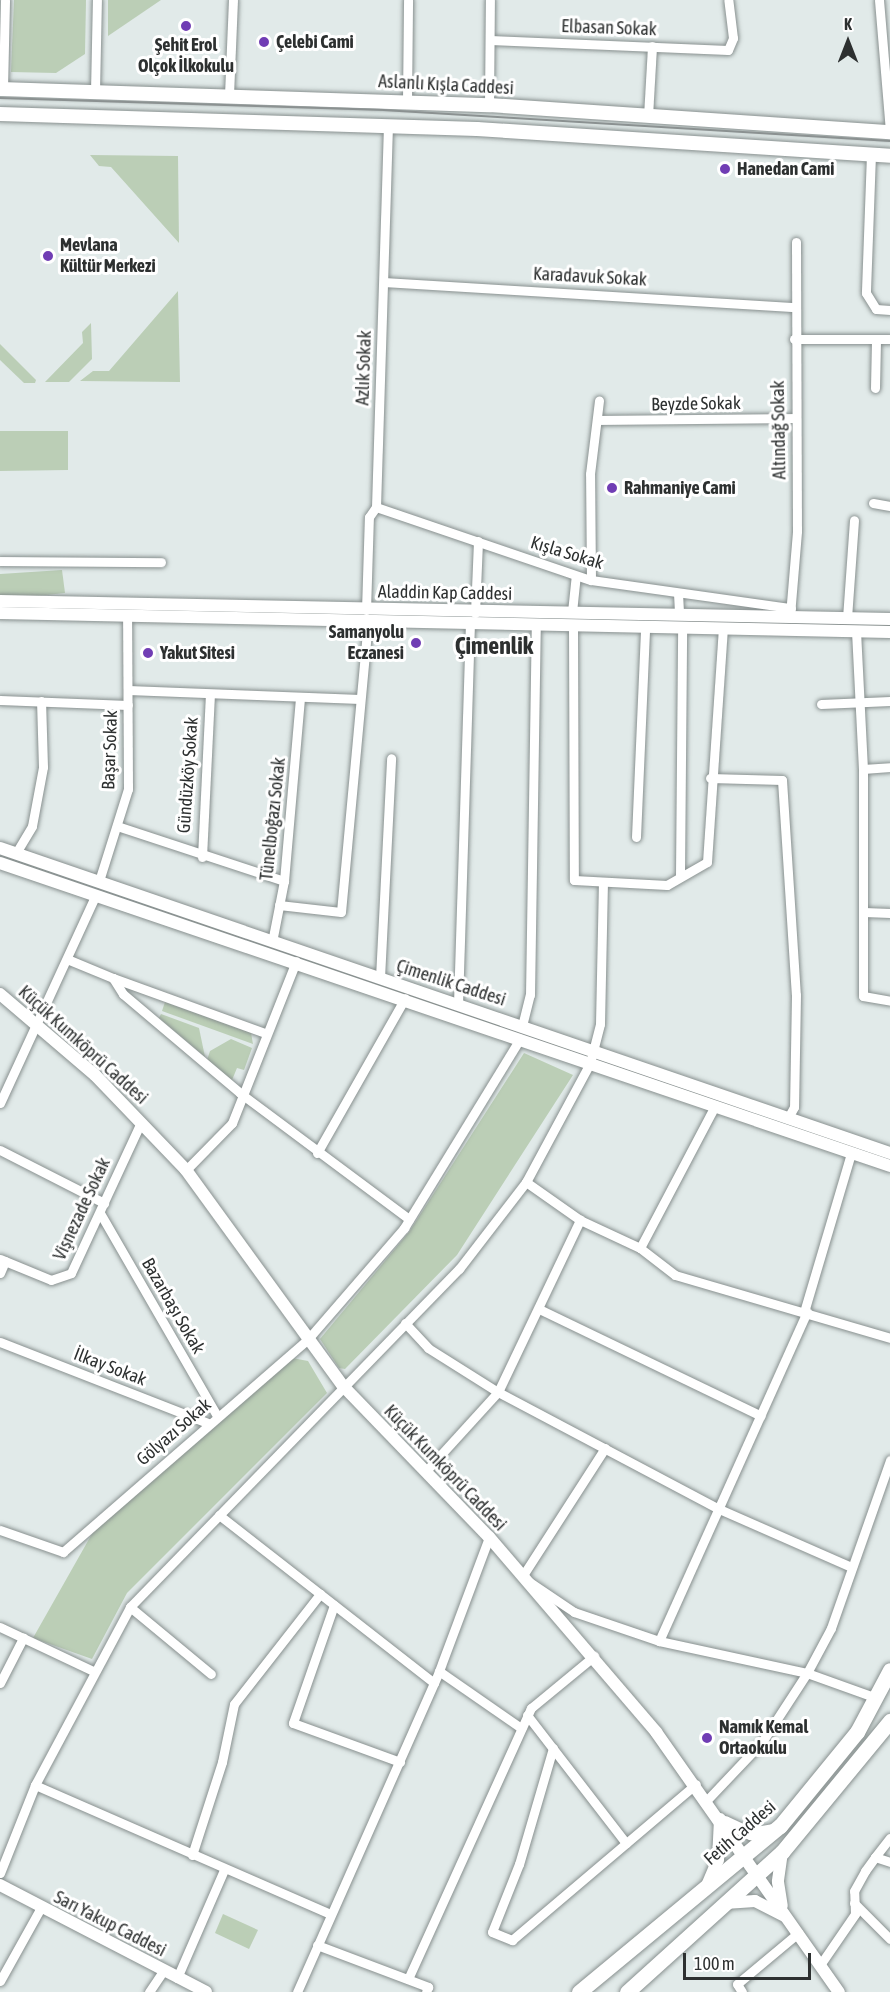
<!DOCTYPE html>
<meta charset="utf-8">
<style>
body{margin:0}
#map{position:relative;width:890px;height:1992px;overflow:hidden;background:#e1eae9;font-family:"Asap Condensed",sans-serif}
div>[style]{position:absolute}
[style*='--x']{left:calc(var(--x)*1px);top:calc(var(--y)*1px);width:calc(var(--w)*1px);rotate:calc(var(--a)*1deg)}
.green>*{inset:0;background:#bbceb6}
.roads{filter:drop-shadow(0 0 2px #88908f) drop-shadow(0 0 2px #88908f)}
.minor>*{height:9px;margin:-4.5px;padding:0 4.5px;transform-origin:4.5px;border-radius:4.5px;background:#fff}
.tertiary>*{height:12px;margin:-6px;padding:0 6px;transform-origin:6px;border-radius:6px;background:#fff}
.secondary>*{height:14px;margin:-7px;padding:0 7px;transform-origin:7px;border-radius:7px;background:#fff}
.primary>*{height:15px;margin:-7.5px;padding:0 7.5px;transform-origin:7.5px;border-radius:7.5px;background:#fff}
.tram>*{height:1.5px;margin:-0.75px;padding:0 0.75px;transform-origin:0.75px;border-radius:0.75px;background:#8b9191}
.dots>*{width:16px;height:16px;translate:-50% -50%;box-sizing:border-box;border:3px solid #fff;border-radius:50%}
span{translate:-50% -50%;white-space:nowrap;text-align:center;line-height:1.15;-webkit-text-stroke:6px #fff;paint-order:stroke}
.street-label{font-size:18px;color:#2d3030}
.poi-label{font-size:18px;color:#2d3030;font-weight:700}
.left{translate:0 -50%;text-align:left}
.right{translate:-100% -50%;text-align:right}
.district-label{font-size:24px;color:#2d3030;font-weight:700}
.north{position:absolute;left:818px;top:12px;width:60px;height:60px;-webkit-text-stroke:4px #fff;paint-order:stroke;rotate:0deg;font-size:16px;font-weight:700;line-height:24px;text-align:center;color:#2d3030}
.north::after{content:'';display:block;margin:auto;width:21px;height:27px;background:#2d3030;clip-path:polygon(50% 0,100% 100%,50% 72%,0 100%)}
.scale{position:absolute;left:683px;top:1953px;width:128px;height:27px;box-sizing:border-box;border:3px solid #2d3030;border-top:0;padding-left:8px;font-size:18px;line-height:21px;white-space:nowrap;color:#2d3030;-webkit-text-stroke:4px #fff;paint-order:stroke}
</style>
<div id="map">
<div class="green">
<div style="clip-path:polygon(14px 0,86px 0,85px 54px,56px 73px,11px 72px)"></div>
<div style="clip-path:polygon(108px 0,161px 0,108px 36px)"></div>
<div style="clip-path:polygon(90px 155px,178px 156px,179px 243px,111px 167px,99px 166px)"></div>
<div style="clip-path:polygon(178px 291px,180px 382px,80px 381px,93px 371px,109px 371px)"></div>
<div style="clip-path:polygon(91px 323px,92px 359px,69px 382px,45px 382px,83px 343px,82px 332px)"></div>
<div style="clip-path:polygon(0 344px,36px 380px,35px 383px,24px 383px,0 360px)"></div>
<div style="clip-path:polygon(0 431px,68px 431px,68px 470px,0 471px)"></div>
<div style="clip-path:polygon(62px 570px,65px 593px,0 600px,0 574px)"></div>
<div style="clip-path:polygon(165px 1002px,251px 1033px,253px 1044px,162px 1011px)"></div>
<div style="clip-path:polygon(161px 1014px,199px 1028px,205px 1057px,159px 1018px)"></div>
<div style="clip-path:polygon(231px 1039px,252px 1048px,244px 1070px,237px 1068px,232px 1080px,207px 1060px,210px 1051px)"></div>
<div style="clip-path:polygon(524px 1053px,573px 1075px,457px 1255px,345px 1369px,339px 1368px,320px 1339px,409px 1232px)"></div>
<div style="clip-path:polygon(292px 1358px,308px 1361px,327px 1393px,127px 1593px,92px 1659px,33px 1638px,93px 1532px)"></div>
<div style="clip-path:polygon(223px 1914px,258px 1930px,249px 1949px,215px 1933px)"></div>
</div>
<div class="roads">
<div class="minor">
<div style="--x:879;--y:0;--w:132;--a:85.2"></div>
<div style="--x:490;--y:40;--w:238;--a:2.4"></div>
<div style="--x:728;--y:50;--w:13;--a:-67"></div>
<div style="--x:733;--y:38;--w:38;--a:-97"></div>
<div style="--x:3;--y:89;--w:89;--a:-88.7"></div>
<div style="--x:95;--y:92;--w:92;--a:-88.8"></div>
<div style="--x:229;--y:95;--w:95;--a:-87.6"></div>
<div style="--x:407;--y:101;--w:101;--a:-89.4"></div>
<div style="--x:489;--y:105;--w:105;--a:-89.5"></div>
<div style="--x:648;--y:116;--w:70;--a:-86.7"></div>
<div style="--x:871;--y:154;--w:139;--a:92.1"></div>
<div style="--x:866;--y:293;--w:19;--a:58"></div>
<div style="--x:876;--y:309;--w:14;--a:4"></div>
<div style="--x:384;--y:282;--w:412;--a:3.5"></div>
<div style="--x:794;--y:339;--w:96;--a:0"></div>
<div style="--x:875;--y:388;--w:49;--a:-88.8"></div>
<div style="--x:599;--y:420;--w:196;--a:-0.6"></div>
<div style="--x:873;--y:503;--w:17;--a:10"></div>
<div style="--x:376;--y:507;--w:227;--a:18.8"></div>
<div style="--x:591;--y:580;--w:202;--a:8"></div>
<div style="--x:0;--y:561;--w:161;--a:0.4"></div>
<div style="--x:591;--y:580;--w:106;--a:-90.5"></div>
<div style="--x:590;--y:474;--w:74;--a:-83"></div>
<div style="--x:678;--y:593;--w:22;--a:87"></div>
<div style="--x:366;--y:610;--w:93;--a:-88.2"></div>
<div style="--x:369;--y:517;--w:12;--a:-55"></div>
<div style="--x:376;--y:507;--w:382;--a:-88.2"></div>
<div style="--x:572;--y:612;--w:36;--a:-84"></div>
<div style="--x:475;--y:613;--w:72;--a:-87.6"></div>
<div style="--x:790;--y:615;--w:84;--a:-85.2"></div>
<div style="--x:797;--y:531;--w:289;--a:-90.2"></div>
<div style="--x:847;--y:618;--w:98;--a:-85.9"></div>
<div style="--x:573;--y:626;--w:254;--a:89.8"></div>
<div style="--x:574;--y:880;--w:93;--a:3.1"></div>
<div style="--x:667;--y:885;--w:46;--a:-29.9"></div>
<div style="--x:707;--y:862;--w:235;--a:-86.1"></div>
<div style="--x:856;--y:631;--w:138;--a:87.1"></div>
<div style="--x:863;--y:769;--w:227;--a:90"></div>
<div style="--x:863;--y:996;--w:27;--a:10"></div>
<div style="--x:128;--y:690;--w:232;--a:2.2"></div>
<div style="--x:0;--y:700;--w:128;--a:2.2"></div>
<div style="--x:821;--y:704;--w:69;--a:-2.5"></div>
<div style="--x:863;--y:769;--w:27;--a:-4"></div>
<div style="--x:710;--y:778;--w:72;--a:1.6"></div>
<div style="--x:782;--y:780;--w:215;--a:86.3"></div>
<div style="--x:796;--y:995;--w:112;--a:91"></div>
<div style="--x:794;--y:1107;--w:13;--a:119"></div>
<div style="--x:117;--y:826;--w:176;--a:18.2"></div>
<div style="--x:636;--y:837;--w:210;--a:-87.5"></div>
<div style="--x:16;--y:853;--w:31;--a:-59"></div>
<div style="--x:32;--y:826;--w:60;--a:-79.4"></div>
<div style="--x:43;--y:767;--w:66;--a:-91.7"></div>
<div style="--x:202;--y:857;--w:161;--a:-87.2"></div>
<div style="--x:680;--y:875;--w:248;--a:-89.5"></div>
<div style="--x:99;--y:881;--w:96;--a:-72.5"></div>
<div style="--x:128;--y:789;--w:173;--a:-90.3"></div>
<div style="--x:279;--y:905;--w:62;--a:6.4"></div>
<div style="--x:341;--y:912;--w:291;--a:-84.7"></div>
<div style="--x:864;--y:912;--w:26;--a:2"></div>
<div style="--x:272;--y:942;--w:62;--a:-78.9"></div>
<div style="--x:284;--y:881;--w:184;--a:-85"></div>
<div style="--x:67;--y:959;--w:50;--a:22.4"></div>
<div style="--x:113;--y:978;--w:19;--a:58"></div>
<div style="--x:123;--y:994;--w:153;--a:40.2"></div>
<div style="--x:240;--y:1093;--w:211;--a:36.7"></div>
<div style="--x:113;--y:978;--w:162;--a:19.9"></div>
<div style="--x:380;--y:978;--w:220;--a:-87.1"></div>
<div style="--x:458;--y:1004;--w:380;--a:-88.2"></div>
<div style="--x:522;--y:1026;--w:32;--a:-76"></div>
<div style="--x:530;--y:995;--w:370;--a:-89.1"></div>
<div style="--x:0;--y:1103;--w:228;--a:-65.3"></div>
<div style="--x:0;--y:1150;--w:117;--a:27"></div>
<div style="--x:317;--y:1153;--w:178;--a:-60.4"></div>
<div style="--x:186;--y:1170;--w:66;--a:-45.6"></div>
<div style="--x:232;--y:1123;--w:174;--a:-68.4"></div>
<div style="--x:526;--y:1182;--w:66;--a:35.1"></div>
<div style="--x:580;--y:1220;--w:66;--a:25"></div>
<div style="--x:640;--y:1248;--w:44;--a:37.6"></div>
<div style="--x:675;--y:1275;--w:224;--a:16.3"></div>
<div style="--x:100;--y:1213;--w:234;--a:60"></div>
<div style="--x:640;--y:1248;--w:161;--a:-62.2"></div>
<div style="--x:0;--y:1259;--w:55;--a:22.4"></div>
<div style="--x:51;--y:1280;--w:21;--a:-19"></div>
<div style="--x:71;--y:1273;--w:166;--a:-65.1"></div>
<div style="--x:0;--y:1273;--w:13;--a:-67"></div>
<div style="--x:539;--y:1309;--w:246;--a:25.7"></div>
<div style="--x:804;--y:1312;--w:166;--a:-73.5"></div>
<div style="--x:405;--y:1323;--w:34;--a:47"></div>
<div style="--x:428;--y:1348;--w:83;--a:32.2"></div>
<div style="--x:498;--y:1392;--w:250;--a:27.9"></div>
<div style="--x:719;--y:1509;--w:144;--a:23.7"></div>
<div style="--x:0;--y:1342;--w:223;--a:21.3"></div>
<div style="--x:605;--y:1448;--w:153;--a:122.8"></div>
<div style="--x:522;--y:1577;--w:63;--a:33.9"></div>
<div style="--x:574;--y:1612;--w:90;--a:18.8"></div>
<div style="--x:659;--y:1641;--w:151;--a:12.2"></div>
<div style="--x:807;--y:1673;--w:74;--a:19.7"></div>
<div style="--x:426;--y:1471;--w:107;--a:-47.7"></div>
<div style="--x:498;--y:1392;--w:191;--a:-64.5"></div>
<div style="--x:219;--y:1515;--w:273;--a:38"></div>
<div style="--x:0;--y:1530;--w:67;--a:19.2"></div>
<div style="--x:63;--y:1552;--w:325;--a:-41"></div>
<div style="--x:308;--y:1339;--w:147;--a:-49.1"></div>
<div style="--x:404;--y:1228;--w:222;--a:-58.5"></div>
<div style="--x:334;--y:1605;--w:125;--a:109.2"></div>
<div style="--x:293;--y:1723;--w:114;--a:20"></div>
<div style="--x:130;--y:1607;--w:105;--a:39.6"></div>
<div style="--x:0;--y:1627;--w:103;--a:25.3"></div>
<div style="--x:659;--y:1641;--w:361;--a:-65.8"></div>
<div style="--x:439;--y:1671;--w:100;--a:34.8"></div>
<div style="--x:0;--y:1683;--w:51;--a:-62.9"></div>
<div style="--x:527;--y:1715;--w:162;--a:52.3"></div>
<div style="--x:553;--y:1748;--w:121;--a:106.3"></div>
<div style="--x:519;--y:1864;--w:73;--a:111.7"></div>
<div style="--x:492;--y:1932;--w:22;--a:22"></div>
<div style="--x:512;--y:1940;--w:241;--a:-40.3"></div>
<div style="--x:35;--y:1785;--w:322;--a:23.6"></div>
<div style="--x:707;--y:1800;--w:80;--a:-46.5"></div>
<div style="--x:762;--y:1742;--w:82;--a:-56.9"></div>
<div style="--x:807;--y:1673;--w:51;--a:-61.9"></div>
<div style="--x:831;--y:1628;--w:178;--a:-70.6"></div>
<div style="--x:192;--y:1855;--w:98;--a:-72.1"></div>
<div style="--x:222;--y:1762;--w:59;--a:-78.3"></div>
<div style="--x:234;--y:1704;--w:140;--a:-52"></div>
<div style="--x:875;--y:1857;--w:24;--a:-52"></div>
<div style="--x:0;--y:1873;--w:95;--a:-68.3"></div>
<div style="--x:35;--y:1785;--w:202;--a:-61.9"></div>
<div style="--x:130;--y:1607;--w:472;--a:-45.8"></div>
<div style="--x:459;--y:1269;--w:110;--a:-52.4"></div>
<div style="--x:526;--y:1182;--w:135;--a:-61.7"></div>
<div style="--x:590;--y:1063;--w:40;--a:-75.6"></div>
<div style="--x:600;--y:1024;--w:142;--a:-88.8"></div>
<div style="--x:854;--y:1903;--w:51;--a:45"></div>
<div style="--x:317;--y:1945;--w:119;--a:20.7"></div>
<div style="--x:428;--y:1987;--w:5;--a:112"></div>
<div style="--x:820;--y:1965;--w:62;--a:-55.5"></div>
<div style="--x:855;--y:1914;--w:23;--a:-92"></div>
<div style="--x:854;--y:1891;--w:23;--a:-61"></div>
<div style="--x:865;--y:1871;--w:17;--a:-54"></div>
<div style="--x:875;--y:1857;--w:16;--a:18"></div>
<div style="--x:177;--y:1978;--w:118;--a:-66.5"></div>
<div style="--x:408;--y:1979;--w:298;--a:-65.6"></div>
<div style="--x:531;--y:1708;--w:82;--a:-39.5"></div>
<div style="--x:0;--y:1981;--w:82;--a:-60.9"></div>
<div style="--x:149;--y:1992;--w:25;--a:-56"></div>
<div style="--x:297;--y:1992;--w:351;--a:-66.1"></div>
<div style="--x:439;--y:1671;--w:143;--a:-69.5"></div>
<div style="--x:742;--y:1992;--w:9;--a:-122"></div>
<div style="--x:737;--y:1984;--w:80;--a:-39.9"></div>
</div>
<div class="tertiary">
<div style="--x:0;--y:601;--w:890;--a:1.16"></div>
<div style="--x:0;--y:613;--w:890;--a:1.22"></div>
<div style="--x:0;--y:848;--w:941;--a:18.92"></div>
<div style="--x:0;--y:863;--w:940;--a:18.8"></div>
<div style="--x:0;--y:994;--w:125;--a:40.5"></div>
<div style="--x:95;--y:1075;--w:132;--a:46.2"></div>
<div style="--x:186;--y:1170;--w:267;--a:54"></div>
<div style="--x:343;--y:1386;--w:210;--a:46"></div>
<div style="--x:489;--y:1537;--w:257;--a:49.4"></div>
<div style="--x:656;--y:1732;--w:318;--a:54.9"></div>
<div style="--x:725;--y:1822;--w:29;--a:25"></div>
<div style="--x:751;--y:1834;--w:22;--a:-10"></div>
<div style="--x:782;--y:1852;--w:30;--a:98"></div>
<div style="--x:778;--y:1882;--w:24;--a:81"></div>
<div style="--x:708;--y:1883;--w:25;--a:-67"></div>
<div style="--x:718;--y:1860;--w:41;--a:-87.2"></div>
<div style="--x:0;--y:1885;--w:232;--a:27.4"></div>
<div style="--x:725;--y:1903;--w:30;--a:-4"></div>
<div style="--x:755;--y:1901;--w:33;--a:27"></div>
</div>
<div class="secondary">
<div style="--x:0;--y:89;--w:489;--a:1.9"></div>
<div style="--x:489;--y:105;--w:402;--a:3.9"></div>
<div style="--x:0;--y:114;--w:477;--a:1.8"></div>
<div style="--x:477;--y:129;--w:414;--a:3.7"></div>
</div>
<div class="primary">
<div style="--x:579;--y:1992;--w:261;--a:-39.6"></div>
<div style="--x:780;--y:1826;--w:122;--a:-50.7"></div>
<div style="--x:857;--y:1732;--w:70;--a:-62"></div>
<div style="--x:627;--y:1992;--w:209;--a:-42.1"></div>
<div style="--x:782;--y:1852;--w:170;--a:-50.5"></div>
</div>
</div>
<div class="tram">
<div style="--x:0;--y:98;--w:384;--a:1.8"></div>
<div style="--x:384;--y:110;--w:507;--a:3.51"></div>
</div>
<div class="dots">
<div style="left:186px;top:26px;background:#703db4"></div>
<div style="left:264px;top:42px;background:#703db4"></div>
<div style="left:725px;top:169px;background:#703db4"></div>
<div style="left:48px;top:256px;background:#703db4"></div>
<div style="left:612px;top:488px;background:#703db4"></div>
<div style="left:416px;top:643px;background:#703db4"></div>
<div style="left:148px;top:653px;background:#703db4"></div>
<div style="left:707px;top:1738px;background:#703db4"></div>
</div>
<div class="street-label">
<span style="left:609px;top:28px;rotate:2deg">Elbasan Sokak</span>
<span style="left:446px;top:85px;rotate:3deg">Aslanlı Kışla Caddesi</span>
<span style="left:590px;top:277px;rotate:3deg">Karadavuk Sokak</span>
<span style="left:364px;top:368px;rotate:-88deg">Azlık Sokak</span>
<span style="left:696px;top:404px;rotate:-1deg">Beyzde Sokak</span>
<span style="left:779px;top:430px;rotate:-91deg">Altındağ Sokak</span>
<span style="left:567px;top:553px;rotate:17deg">Kışla Sokak</span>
<span style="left:445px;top:593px;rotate:1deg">Aladdin Kap Caddesi</span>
<span style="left:110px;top:750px;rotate:-88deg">Başar Sokak</span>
<span style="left:188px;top:775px;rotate:-86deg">Gündüzköy Sokak</span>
<span style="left:273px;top:819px;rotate:-84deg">Tünelboğazı Sokak</span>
<span style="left:451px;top:983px;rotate:18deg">Çimenlik Caddesi</span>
<span style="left:83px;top:1045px;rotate:42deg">Küçük Kumköprü Caddesi</span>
<span style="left:82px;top:1209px;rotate:-65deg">Vişnezade Sokak</span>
<span style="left:173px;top:1306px;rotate:60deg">Bazarbaşı Sokak</span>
<span style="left:110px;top:1367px;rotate:21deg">İlkay Sokak</span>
<span style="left:174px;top:1432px;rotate:-41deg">Gölyazı Sokak</span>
<span style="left:445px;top:1468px;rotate:46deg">Küçük Kumköprü Caddesi</span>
<span style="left:740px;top:1833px;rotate:-41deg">Fetih Caddesi</span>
<span style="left:110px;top:1924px;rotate:27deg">Sarı Yakup Caddesi</span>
</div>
<div class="poi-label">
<span class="left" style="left:276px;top:42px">Çelebi Cami</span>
<span style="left:186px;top:56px">Şehit Erol<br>Olçok İlkokulu</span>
<span class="left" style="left:737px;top:169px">Hanedan Cami</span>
<span class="left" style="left:60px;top:256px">Mevlana<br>Kültür Merkezi</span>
<span class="left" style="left:624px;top:488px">Rahmaniye Cami</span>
<span class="right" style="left:404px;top:643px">Samanyolu<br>Eczanesi</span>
<span class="left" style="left:160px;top:653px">Yakut Sitesi</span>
<span class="left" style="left:719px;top:1738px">Namık Kemal<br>Ortaokulu</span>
</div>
<div class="district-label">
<span style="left:494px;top:646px">Çimenlik</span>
</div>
<div class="north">K</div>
<div class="scale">100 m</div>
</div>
